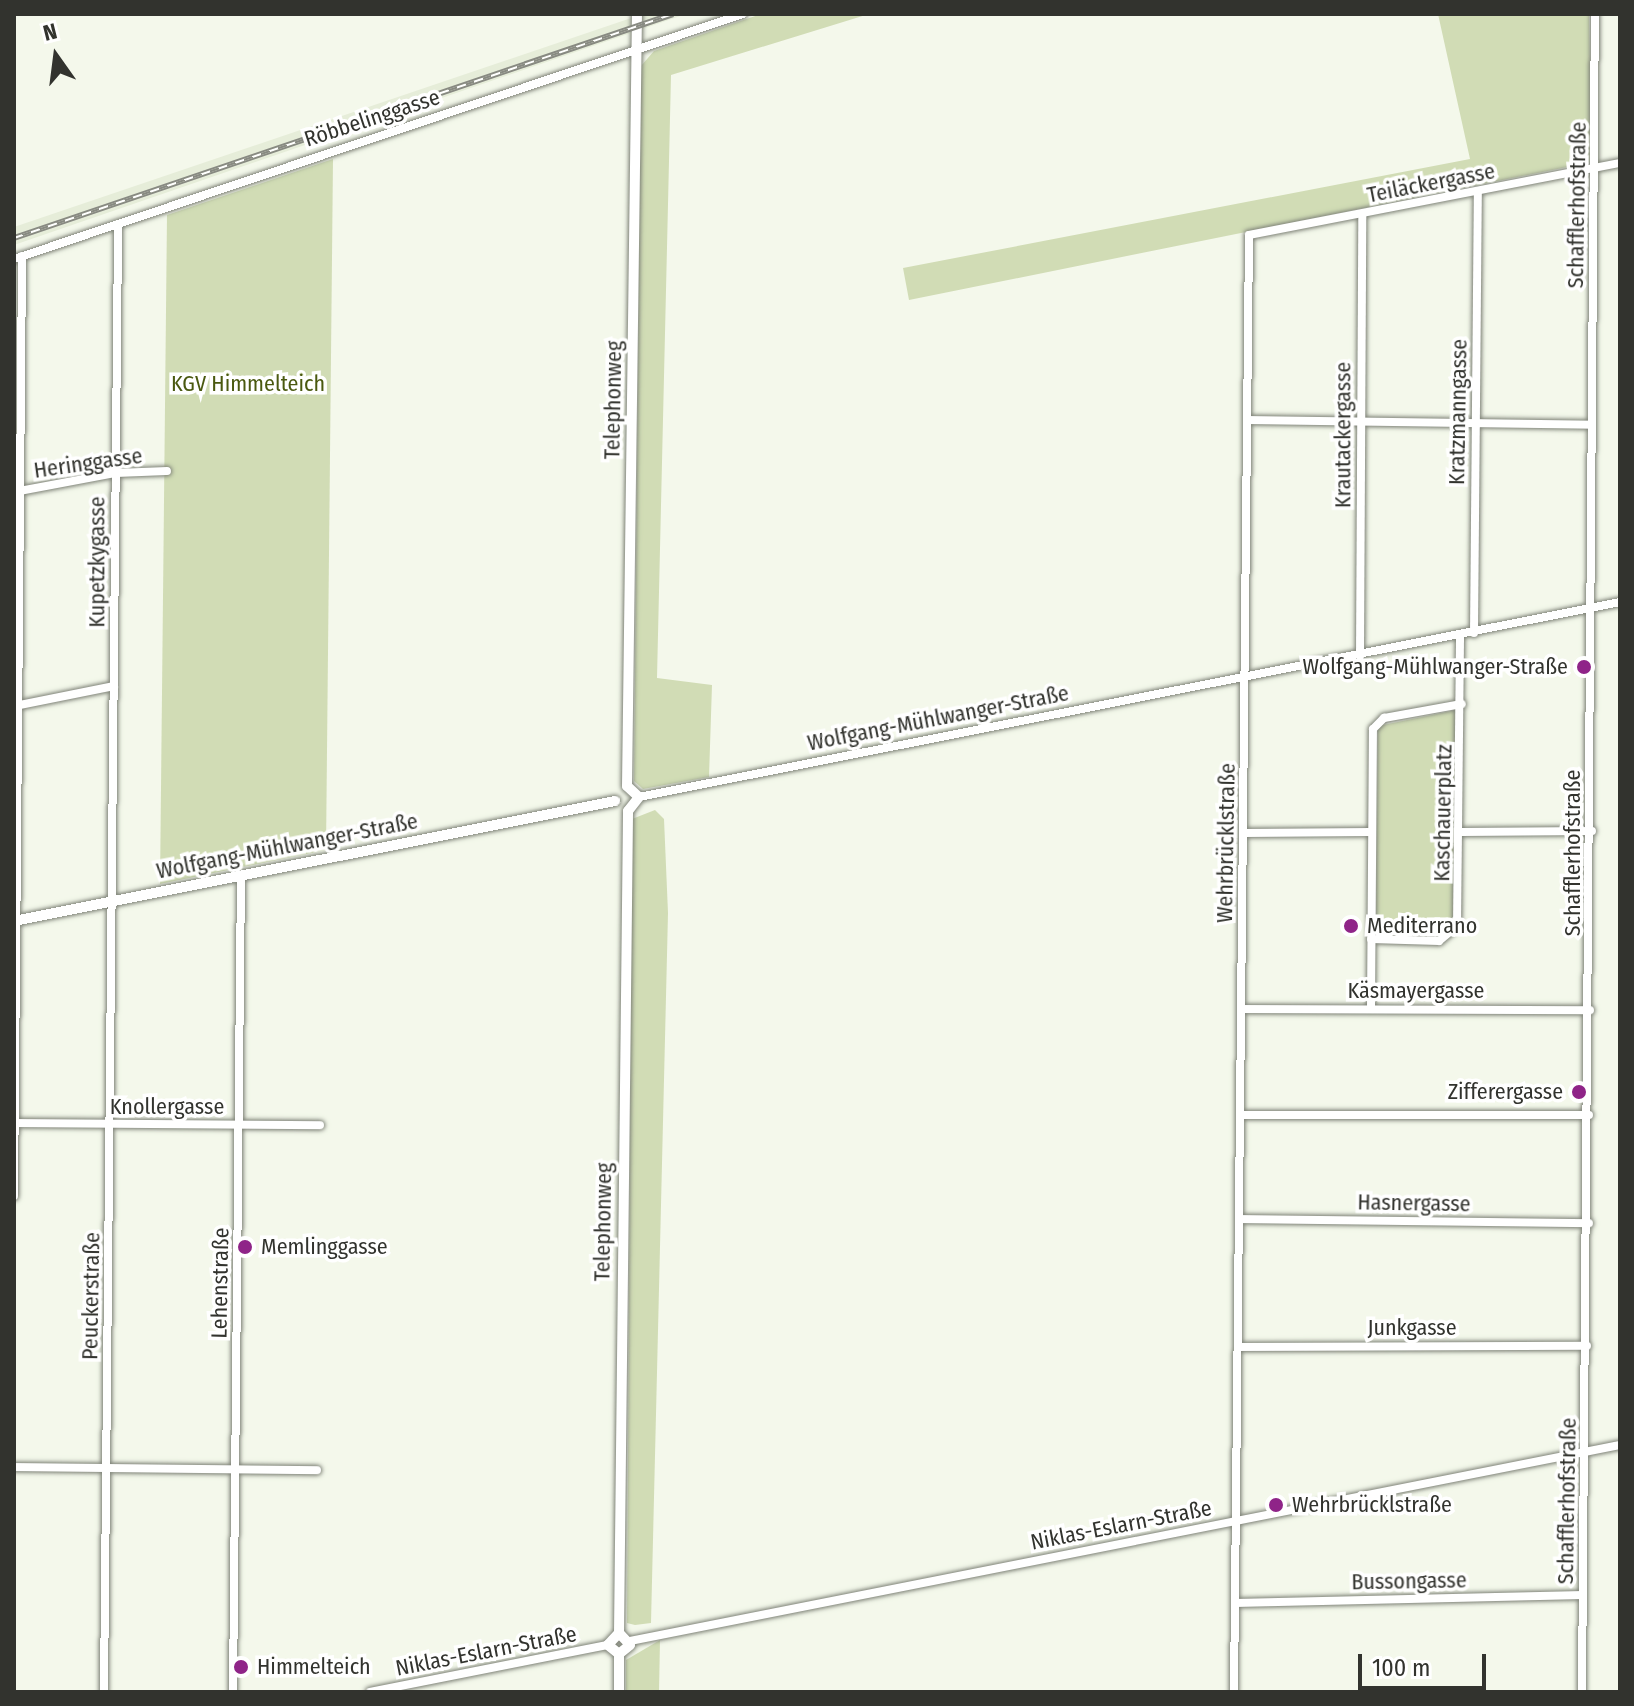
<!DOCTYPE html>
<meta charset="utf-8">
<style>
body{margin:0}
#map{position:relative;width:1634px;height:1706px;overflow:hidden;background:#f4f8eb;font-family:"Fira Sans Condensed",sans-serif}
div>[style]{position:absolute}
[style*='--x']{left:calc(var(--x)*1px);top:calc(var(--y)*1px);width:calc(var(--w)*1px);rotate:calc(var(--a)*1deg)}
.built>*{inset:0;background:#e6edd9}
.green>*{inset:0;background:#d1dcb5}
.roads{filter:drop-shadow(0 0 2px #7f8378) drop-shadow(0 0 2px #7f8378)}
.minor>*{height:8px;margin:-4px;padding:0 4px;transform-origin:4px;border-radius:4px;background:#fff}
.tertiary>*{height:10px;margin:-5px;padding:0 5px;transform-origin:5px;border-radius:5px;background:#fff}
.rail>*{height:6px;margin-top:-3px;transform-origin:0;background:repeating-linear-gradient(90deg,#fff 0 9px,#888a82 0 18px);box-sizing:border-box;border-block:2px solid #888a82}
.dots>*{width:22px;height:22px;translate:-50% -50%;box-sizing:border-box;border:4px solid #fff;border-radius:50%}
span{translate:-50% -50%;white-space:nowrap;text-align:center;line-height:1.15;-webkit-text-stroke:7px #fff;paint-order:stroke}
.street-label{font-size:22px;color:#32332e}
.park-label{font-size:22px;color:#4a5910}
.poi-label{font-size:22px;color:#32332e}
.right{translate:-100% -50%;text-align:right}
.left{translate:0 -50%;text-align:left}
.frame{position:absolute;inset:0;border:16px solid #32332e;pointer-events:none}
.north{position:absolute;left:16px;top:16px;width:80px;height:80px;-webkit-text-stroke:6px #fff;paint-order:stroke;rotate:346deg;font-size:22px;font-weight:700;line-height:32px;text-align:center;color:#32332e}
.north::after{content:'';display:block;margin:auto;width:28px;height:36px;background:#32332e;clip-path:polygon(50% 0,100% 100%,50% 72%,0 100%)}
.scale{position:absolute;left:1358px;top:1654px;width:128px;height:36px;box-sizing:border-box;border:4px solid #32332e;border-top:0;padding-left:10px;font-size:24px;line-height:28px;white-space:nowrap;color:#32332e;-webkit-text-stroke:6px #fff;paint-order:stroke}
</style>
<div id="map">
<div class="built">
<div style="clip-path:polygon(643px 14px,686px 14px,14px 245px,14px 227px)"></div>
</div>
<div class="green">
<div style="clip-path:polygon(761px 14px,869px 14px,671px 75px,657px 678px,712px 685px,709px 777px,643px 789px,634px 781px,641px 66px,654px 51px)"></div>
<div style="clip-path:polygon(1438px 14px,1589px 14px,1592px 162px,909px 300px,903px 268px,1470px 159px)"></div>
<div style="clip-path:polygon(333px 159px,326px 850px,160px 884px,167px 215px)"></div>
<div style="clip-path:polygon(1456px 710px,1453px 919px,1445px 930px,1376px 929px,1378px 726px)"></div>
<div style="clip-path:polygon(655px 810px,664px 819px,668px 913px,651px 1623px,635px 1625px,627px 1623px,632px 819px)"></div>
<div style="clip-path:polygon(660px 1640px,659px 1692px,626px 1692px,626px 1660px)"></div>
</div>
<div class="roads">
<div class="minor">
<div style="--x:14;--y:259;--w:769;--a:-18.58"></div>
<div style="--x:1250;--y:420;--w:341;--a:0.8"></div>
<div style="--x:14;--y:492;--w:104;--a:-10.6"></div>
<div style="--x:116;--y:473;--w:51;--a:-2.2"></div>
<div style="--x:1474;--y:633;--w:441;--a:-89.5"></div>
<div style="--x:1360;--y:656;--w:441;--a:-89.7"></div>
<div style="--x:15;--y:706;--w:101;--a:-11.4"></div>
<div style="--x:639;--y:797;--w:1000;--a:-11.24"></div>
<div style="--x:1461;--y:832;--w:131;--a:-0.4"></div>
<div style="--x:1244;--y:833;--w:127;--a:-0.5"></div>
<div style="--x:1371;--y:939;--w:68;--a:1.7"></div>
<div style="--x:1439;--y:941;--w:23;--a:-40"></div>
<div style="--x:1457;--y:926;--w:290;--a:-89.4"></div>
<div style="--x:1371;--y:1008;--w:279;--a:-89.6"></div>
<div style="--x:1373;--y:729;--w:16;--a:-45"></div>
<div style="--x:1384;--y:718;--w:79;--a:-10.2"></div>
<div style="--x:1242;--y:1009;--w:348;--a:0.2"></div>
<div style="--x:1241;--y:1115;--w:348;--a:0"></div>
<div style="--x:14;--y:1123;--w:306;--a:0.4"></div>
<div style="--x:14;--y:1196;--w:940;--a:-89.51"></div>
<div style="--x:1240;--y:1219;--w:349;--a:0.7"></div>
<div style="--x:1238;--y:1347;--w:349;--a:-0.2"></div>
<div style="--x:14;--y:1467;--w:303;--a:0.6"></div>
<div style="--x:1235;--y:1603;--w:348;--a:-1.3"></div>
<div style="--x:630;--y:1641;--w:1009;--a:-11.2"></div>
<div style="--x:104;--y:1692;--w:1468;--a:-89.45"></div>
<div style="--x:233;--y:1692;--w:817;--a:-89.44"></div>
<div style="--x:370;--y:1692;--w:243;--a:-11.2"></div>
<div style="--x:1234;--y:1692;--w:1457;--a:-89.41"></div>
<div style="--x:1249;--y:235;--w:378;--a:-11"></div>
<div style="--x:1582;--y:1692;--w:1678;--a:-89.56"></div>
</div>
<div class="tertiary">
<div style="--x:627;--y:786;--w:772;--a:-89.26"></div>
<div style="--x:627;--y:786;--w:16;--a:43"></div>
<div style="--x:639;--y:797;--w:18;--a:128"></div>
<div style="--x:14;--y:921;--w:613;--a:-11.29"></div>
<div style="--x:619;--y:1633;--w:822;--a:-89.37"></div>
<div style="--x:619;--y:1633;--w:16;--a:47"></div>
<div style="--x:630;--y:1645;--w:14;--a:141"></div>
<div style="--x:619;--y:1633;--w:16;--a:133"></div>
<div style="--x:608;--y:1645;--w:14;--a:39"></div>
<div style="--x:619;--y:1692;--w:38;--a:-90"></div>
</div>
</div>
<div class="rail">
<div style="--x:14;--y:238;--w:696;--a:-18.77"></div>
</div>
<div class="dots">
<div style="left:1584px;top:667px;background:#8f2488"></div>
<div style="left:1351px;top:926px;background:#8f2488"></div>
<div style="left:1579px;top:1092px;background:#8f2488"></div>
<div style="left:245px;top:1247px;background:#8f2488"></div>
<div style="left:1276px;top:1505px;background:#8f2488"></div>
<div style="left:241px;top:1667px;background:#8f2488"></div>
</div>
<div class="street-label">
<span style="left:372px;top:118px;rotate:-18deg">Röbbelinggasse</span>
<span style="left:1431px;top:183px;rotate:-11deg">Teiläckergasse</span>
<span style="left:1577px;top:205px;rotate:-89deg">Schafflerhofstraße</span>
<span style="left:613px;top:400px;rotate:-89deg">Telephonweg</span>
<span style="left:1458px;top:412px;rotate:-89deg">Kratzmanngasse</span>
<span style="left:1343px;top:435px;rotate:-90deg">Krautackergasse</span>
<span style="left:88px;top:463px;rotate:-8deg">Heringgasse</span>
<span style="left:97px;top:562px;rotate:-90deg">Kupetzkygasse</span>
<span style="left:938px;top:718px;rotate:-11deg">Wolfgang-Mühlwanger-Straße</span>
<span style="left:1443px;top:813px;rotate:-89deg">Kaschauerplatz</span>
<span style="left:1226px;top:843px;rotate:-89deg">Wehrbrücklstraße</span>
<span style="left:287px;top:846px;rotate:-11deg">Wolfgang-Mühlwanger-Straße</span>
<span style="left:1573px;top:853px;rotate:-90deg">Schafflerhofstraße</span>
<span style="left:1416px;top:991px">Käsmayergasse</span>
<span style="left:167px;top:1107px">Knollergasse</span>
<span style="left:1414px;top:1203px;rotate:1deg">Hasnergasse</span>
<span style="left:603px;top:1222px;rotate:-89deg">Telephonweg</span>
<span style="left:220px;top:1283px;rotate:-89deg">Lehenstraße</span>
<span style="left:91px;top:1296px;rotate:-89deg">Peuckerstraße</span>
<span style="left:1412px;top:1328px">Junkgasse</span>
<span style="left:1567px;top:1501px;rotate:-89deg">Schafflerhofstraße</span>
<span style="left:1121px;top:1525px;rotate:-11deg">Niklas-Eslarn-Straße</span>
<span style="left:1409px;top:1581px;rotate:-1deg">Bussongasse</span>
<span style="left:486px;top:1651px;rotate:-11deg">Niklas-Eslarn-Straße</span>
</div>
<div class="park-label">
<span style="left:248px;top:384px">KGV Himmelteich</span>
</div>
<div class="poi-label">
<span class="right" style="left:1568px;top:667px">Wolfgang-Mühlwanger-Straße</span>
<span class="left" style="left:1367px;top:926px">Mediterrano</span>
<span class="right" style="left:1563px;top:1092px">Zifferergasse</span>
<span class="left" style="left:261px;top:1247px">Memlinggasse</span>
<span class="left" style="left:1292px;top:1505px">Wehrbrücklstraße</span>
<span class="left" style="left:257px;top:1667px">Himmelteich</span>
</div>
<div class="frame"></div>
<div class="north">N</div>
<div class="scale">100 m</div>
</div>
